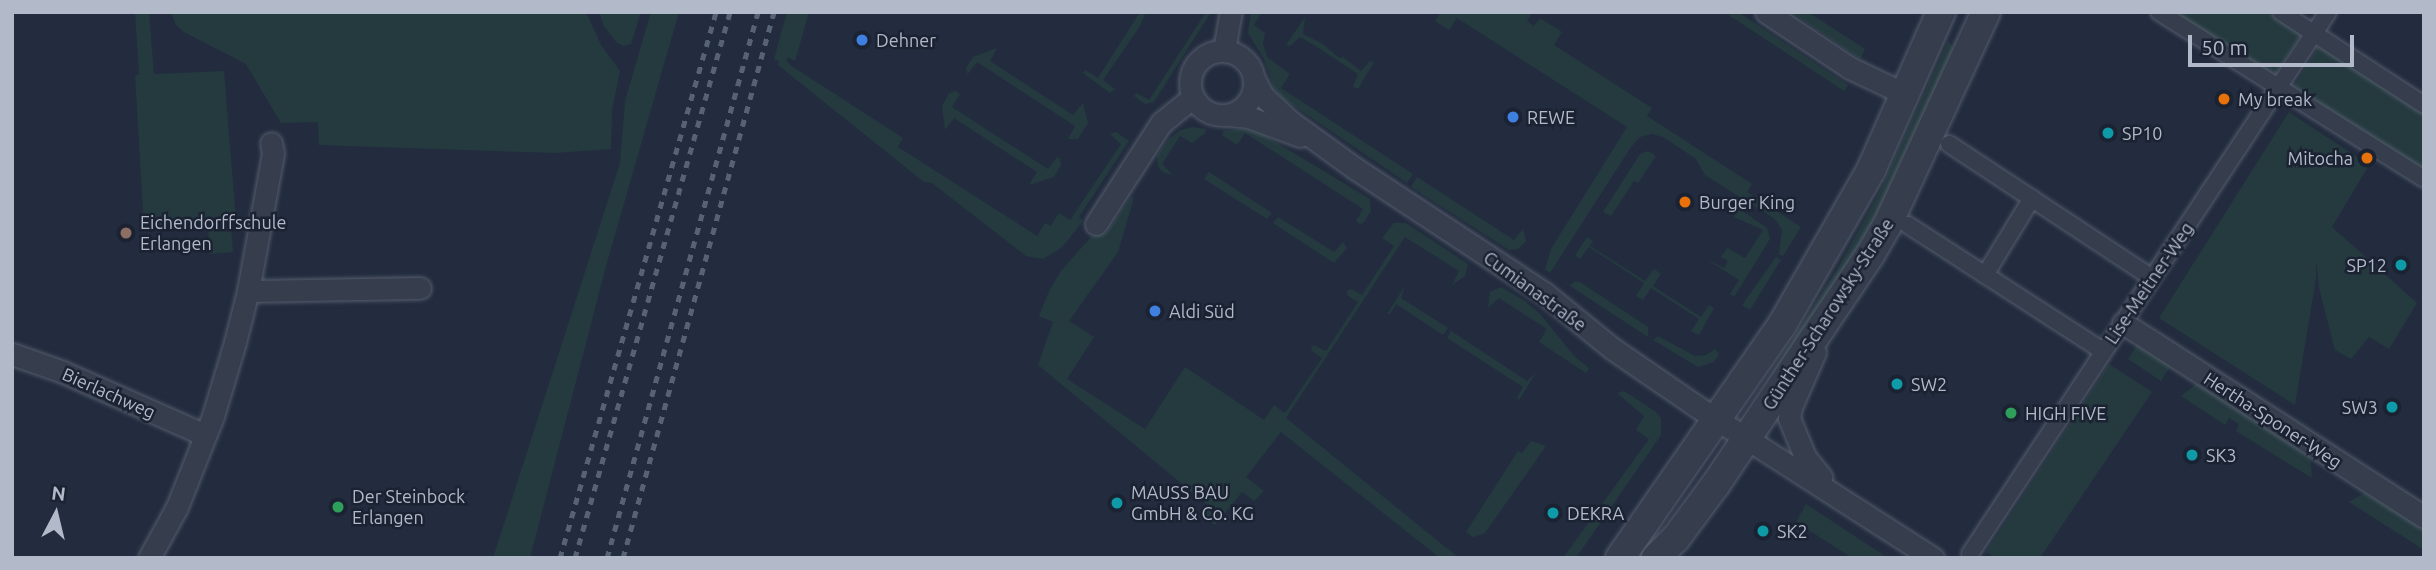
<!DOCTYPE html>
<meta charset="utf-8">
<style>
body{margin:0}
#map{position:relative;width:2436px;height:570px;overflow:hidden;background:#222c3e;font-family:Ubuntu,sans-serif}
div>[style]{position:absolute}
[style*='--x']{left:calc(var(--x)*1px);top:calc(var(--y)*1px);width:calc(var(--w)*1px);rotate:calc(var(--a)*1deg)}
.green>*{inset:0;background:#243a3f}
.roads{filter:drop-shadow(0 0 2px #545c6c) drop-shadow(0 0 2px #545c6c)}
.pedestrian>*{height:16px;margin:-8px;padding:0 8px;transform-origin:8px;border-radius:8px;background:#363e4e}
.minor>*{height:21px;margin:-10.5px;padding:0 10.5px;transform-origin:10.5px;border-radius:10.5px;background:#363e4e}
.minor>.ring{margin:-10.5px;padding:0;box-sizing:content-box;background:none;border:21px solid #363e4e;border-radius:50%}
.tertiary>*{height:28px;margin:-14px;padding:0 14px;transform-origin:14px;border-radius:14px;background:#363e4e}
.rail>*{height:5px;margin-top:-2.5px;transform-origin:0;background:repeating-linear-gradient(90deg,#586275 0 7px,transparent 0 14px)}
.dots>*{width:19px;height:19px;translate:-50% -50%;box-sizing:border-box;border:4px solid #1b2333;border-radius:50%}
span{translate:-50% -50%;white-space:nowrap;text-align:center;line-height:1.15;-webkit-text-stroke:5px #1b2333;paint-order:stroke}
.poi-label{font-size:18px;color:#b2b9c9}
.left{translate:0 -50%;text-align:left}
.right{translate:-100% -50%;text-align:right}
.street-label{font-size:18px;color:#b2b9c9}
.frame{position:absolute;inset:0;border:14px solid #b2b9c9;pointer-events:none}
.north{position:absolute;left:21px;top:479px;width:70px;height:70px;-webkit-text-stroke:5px #1b2333;paint-order:stroke;rotate:7deg;font-size:19px;font-weight:700;line-height:28px;text-align:center;color:#b2b9c9}
.north::after{content:'';display:block;margin:auto;width:24px;height:32px;background:#b2b9c9;clip-path:polygon(50% 0,100% 100%,50% 72%,0 100%)}
.scale{position:absolute;left:2188px;top:35px;width:166px;height:32px;box-sizing:border-box;border:4px solid #b2b9c9;border-top:0;padding-left:9px;font-size:21px;line-height:24px;white-space:nowrap;color:#b2b9c9;-webkit-text-stroke:5px #1b2333;paint-order:stroke}
</style>
<div id="map">
<div class="green">
<div style="clip-path:polygon(135px 12px,149px 12px,154px 74px,224px 71px,236px 221px,144px 228px,135px 75px,139px 75px)"></div>
<div style="clip-path:polygon(171px 12px,586px 12px,601px 45px,620px 71px,612px 110px,611px 149px,555px 153px,319px 145px,318px 122px,281px 123px,246px 64px,184px 32px,176px 25px)"></div>
<div style="clip-path:polygon(599px 12px,641px 12px,631px 44px,624px 46px,616px 42px,604px 26px)"></div>
<div style="clip-path:polygon(651px 12px,679px 12px,606px 266px,530px 558px,493px 558px,620px 163px,625px 101px)"></div>
<div style="clip-path:polygon(787px 12px,809px 12px,795px 61px,788px 57px,786px 61px,790px 65px,903px 138px,898px 147px,1037px 236px,1045px 223px,1051px 226px,1059px 213px,1070px 220px,1121px 144px,1110px 134px,1116px 132px,1129px 141px,1079px 217px,1083px 221px,1072px 235px,1061px 248px,1043px 259px,1026px 256px,932px 183px,924px 182px,778px 65px,779px 61px,774px 59px)"></div>
<div style="clip-path:polygon(1140px 12px,1146px 12px,1140px 26px,1103px 80px,1115px 89px,1110px 93px,1083px 73px,1085px 70px,1098px 78px)"></div>
<div style="clip-path:polygon(1206px 12px,1211px 12px,1154px 102px,1145px 104px,1134px 96px,1136px 93px,1149px 100px)"></div>
<div style="clip-path:polygon(1251px 12px,1262px 12px,1254px 25px,1265px 33px,1263px 44px,1267px 57px,1290px 74px,1281px 88px,1413px 174px,1407px 183px,1281px 97px,1274px 88px,1264px 59px,1248px 33px)"></div>
<div style="clip-path:polygon(1441px 12px,1532px 12px,1527px 21px,1534px 26px,1540px 18px,1562px 32px,1554px 45px,1652px 108px,1647px 116px,1752px 184px,1747px 192px,1801px 227px,1783px 256px,1779px 254px,1782px 230px,1775px 219px,1705px 175px,1696px 159px,1663px 137px,1652px 134px,1640px 137px,1631px 147px,1550px 273px,1545px 270px,1551px 249px,1627px 127px,1457px 18px,1449px 30px,1435px 21px)"></div>
<div style="clip-path:polygon(1724px 12px,1738px 12px,1848px 85px,1844px 91px)"></div>
<div style="clip-path:polygon(1791px 12px,1808px 12px,1865px 49px,1860px 59px)"></div>
<div style="clip-path:polygon(2171px 12px,2268px 12px,2301px 35px,2273px 77px)"></div>
<div style="clip-path:polygon(1305px 17px,1303px 34px,1323px 44px,1339px 58px,1343px 57px,1361px 71px,1370px 61px,1374px 62px,1358px 89px,1353px 87px,1358px 74px,1317px 47px,1300px 37px,1290px 46px,1286px 45px)"></div>
<div style="clip-path:polygon(1948px 41px,1955px 50px,1875px 218px,1776px 381px,1770px 376px,1839px 266px,1879px 193px)"></div>
<div style="clip-path:polygon(2319px 46px,2424px 114px,2424px 174px,2292px 89px)"></div>
<div style="clip-path:polygon(997px 48px,990px 61px,1073px 115px,1083px 103px,1088px 123px,1078px 139px,1068px 139px,1075px 126px,977px 62px,968px 74px,967px 73px,966px 68px,973px 57px)"></div>
<div style="clip-path:polygon(956px 91px,960px 94px,952px 107px,1048px 169px,1057px 157px,1060px 159px,1061px 165px,1054px 177px,1029px 185px,1037px 172px,954px 118px,945px 130px,942px 106px,949px 93px)"></div>
<div style="clip-path:polygon(2289px 112px,2369px 165px,2332px 227px,2417px 303px,2389px 349px,2369px 337px,2351px 359px,2335px 350px,2319px 288px,2316px 260px,2316px 279px,2295px 405px,2159px 318px)"></div>
<div style="clip-path:polygon(1193px 127px,1206px 129px,1205px 133px,1192px 143px,1180px 136px,1162px 164px,1173px 175px,1162px 172px,1158px 166px,1157px 155px,1168px 140px,1180px 130px)"></div>
<div style="clip-path:polygon(1242px 129px,1262px 134px,1370px 199px,1371px 211px,1364px 222px,1360px 224px,1356px 221px,1363px 209px,1245px 133px,1237px 145px,1222px 135px,1223px 131px)"></div>
<div style="clip-path:polygon(1648px 151px,1656px 156px,1638px 183px,1634px 181px,1611px 216px,1603px 212px,1640px 154px)"></div>
<div style="clip-path:polygon(1209px 172px,1272px 213px,1267px 219px,1204px 179px)"></div>
<div style="clip-path:polygon(1417px 177px,1514px 240px,1523px 229px,1526px 241px,1518px 249px,1509px 250px,1411px 187px)"></div>
<div style="clip-path:polygon(1131px 197px,1134px 198px,1118px 252px,1069px 321px,1094px 337px,1067px 379px,1145px 429px,1185px 367px,1264px 420px,1274px 405px,1285px 413px,1322px 358px,1311px 350px,1313px 345px,1326px 351px,1358px 302px,1347px 295px,1347px 291px,1351px 289px,1362px 295px,1394px 246px,1382px 238px,1394px 223px,1406px 223px,1468px 264px,1465px 276px,1452px 285px,1459px 271px,1405px 237px,1286px 418px,1459px 558px,1440px 558px,1281px 432px,1246px 477px,1264px 491px,1254px 501px,1242px 492px,1215px 525px,1204px 516px,1210px 507px,1038px 365px,1053px 322px,1039px 316px,1049px 291px,1061px 271px,1097px 230px,1105px 234px)"></div>
<div style="clip-path:polygon(1738px 208px,1767px 228px,1770px 239px,1734px 297px,1730px 294px,1739px 280px,1704px 258px,1724px 268px,1728px 261px,1721px 257px,1727px 248px,1745px 258px,1763px 230px,1734px 217px)"></div>
<div style="clip-path:polygon(1278px 217px,1334px 252px,1343px 242px,1347px 248px,1334px 263px,1273px 223px)"></div>
<div style="clip-path:polygon(231px 226px,233px 252px,210px 254px,208px 228px)"></div>
<div style="clip-path:polygon(1587px 237px,1593px 241px,1590px 246px,1645px 281px,1654px 269px,1661px 274px,1653px 286px,1701px 317px,1709px 305px,1714px 308px,1699px 335px,1691px 331px,1699px 319px,1651px 288px,1643px 300px,1636px 296px,1644px 283px,1589px 247px,1580px 259px,1575px 256px)"></div>
<div style="clip-path:polygon(1776px 257px,1781px 260px,1750px 310px,1742px 305px)"></div>
<div style="clip-path:polygon(1574px 282px,1580px 282px,1648px 327px,1648px 337px,1570px 286px)"></div>
<div style="clip-path:polygon(1405px 286px,1401px 298px,1448px 328px,1443px 335px,1396px 304px,1390px 314px,1387px 314px)"></div>
<div style="clip-path:polygon(1501px 287px,1525px 301px,1540px 314px,1575px 357px,1589px 368px,1586px 373px,1539px 342px,1547px 329px,1499px 298px,1488px 308px,1490px 292px)"></div>
<div style="clip-path:polygon(1451px 331px,1527px 381px,1537px 371px,1519px 400px,1517px 398px,1523px 387px,1447px 338px)"></div>
<div style="clip-path:polygon(1658px 336px,1695px 356px,1706px 355px,1715px 349px,1719px 354px,1714px 362px,1698px 367px,1653px 340px)"></div>
<div style="clip-path:polygon(2140px 340px,2173px 362px,2161px 381px,2128px 359px)"></div>
<div style="clip-path:polygon(2109px 364px,2152px 392px,2040px 558px,1996px 558px,1986px 552px)"></div>
<div style="clip-path:polygon(2200px 381px,2310px 452px,2312px 478px,2236px 431px,2239px 424px,2229px 418px,2225px 425px,2181px 396px)"></div>
<div style="clip-path:polygon(1624px 391px,1656px 412px,1661px 418px,1661px 435px,1576px 558px,1563px 558px,1649px 439px,1636px 430px,1644px 416px,1617px 393px)"></div>
<div style="clip-path:polygon(1531px 441px,1546px 446px,1485px 533px,1473px 537px,1466px 532px,1518px 451px,1522px 453px)"></div>
<div style="clip-path:polygon(2371px 489px,2424px 523px,2424px 550px,2349px 502px)"></div>
<div style="clip-path:polygon(1806px 504px,1888px 558px,1852px 558px,1796px 522px)"></div>
</div>
<div class="roads">
<div class="pedestrian">
<div style="--x:2159;--y:12;--w:313;--a:32.2"></div>
<div style="--x:2281;--y:12;--w:171;--a:33"></div>
<div style="--x:1949;--y:144;--w:243;--a:33.4"></div>
<div style="--x:1908;--y:225;--w:232;--a:32.9"></div>
<div style="--x:1985;--y:275;--w:90;--a:-58.6"></div>
<div style="--x:1970;--y:554;--w:650;--a:-56.55"></div>
</div>
<div class="minor">
<div style="--x:1766;--y:12;--w:101;--a:33.7"></div>
<div style="--x:1850;--y:68;--w:63;--a:25.3"></div>
<div style="--x:1224;--y:50;--w:39;--a:-80"></div>
<div class="ring" style="left:1190px;top:51px;width:43px;height:43px"></div>
<div style="--x:1254;--y:79;--w:19;--a:62"></div>
<div style="--x:1263;--y:96;--w:38;--a:43"></div>
<div style="--x:1291;--y:122;--w:80;--a:35.9"></div>
<div style="--x:1356;--y:169;--w:225;--a:33.4"></div>
<div style="--x:1544;--y:293;--w:89;--a:39.1"></div>
<div style="--x:1613;--y:349;--w:101;--a:34.5"></div>
<div style="--x:1696;--y:406;--w:282;--a:32.7"></div>
<div style="--x:1227;--y:115;--w:21;--a:5"></div>
<div style="--x:1248;--y:117;--w:55;--a:20.1"></div>
<div style="--x:1096;--y:224;--w:120;--a:-57.2"></div>
<div style="--x:1161;--y:123;--w:41;--a:-39.1"></div>
<div style="--x:248;--y:291;--w:172;--a:-1"></div>
<div style="--x:2123;--y:323;--w:358;--a:32.8"></div>
<div style="--x:1815;--y:352;--w:60;--a:113.6"></div>
<div style="--x:1791;--y:407;--w:11;--a:100"></div>
<div style="--x:1789;--y:418;--w:42;--a:67.7"></div>
<div style="--x:1805;--y:457;--w:26;--a:51"></div>
<div style="--x:12;--y:354;--w:54;--a:19.4"></div>
<div style="--x:63;--y:372;--w:155;--a:23.9"></div>
<div style="--x:149;--y:558;--w:58;--a:-61.2"></div>
<div style="--x:177;--y:507;--w:98;--a:-68.4"></div>
<div style="--x:213;--y:416;--w:77;--a:-73.4"></div>
<div style="--x:235;--y:342;--w:53;--a:-75.7"></div>
<div style="--x:248;--y:291;--w:140;--a:-79.7"></div>
<div style="--x:273;--y:153;--w:10;--a:-101"></div>
</div>
<div class="tertiary">
<div style="--x:1620;--y:558;--w:284;--a:-55.2"></div>
<div style="--x:1782;--y:325;--w:179;--a:-60.1"></div>
<div style="--x:1871;--y:170;--w:173;--a:-66.1"></div>
<div style="--x:1656;--y:558;--w:28;--a:-45"></div>
<div style="--x:1676;--y:538;--w:67;--a:-53.5"></div>
<div style="--x:1716;--y:484;--w:276;--a:-56.1"></div>
<div style="--x:1870;--y:255;--w:34;--a:-60"></div>
<div style="--x:1887;--y:226;--w:236;--a:-65.2"></div>
</div>
</div>
<div class="rail">
<div style="--x:560;--y:558;--w:568;--a:-74.05"></div>
<div style="--x:575;--y:558;--w:568;--a:-74.15"></div>
<div style="--x:607;--y:558;--w:566;--a:-74.54"></div>
<div style="--x:623;--y:558;--w:566;--a:-74.54"></div>
</div>
<div class="dots">
<div style="left:862px;top:40px;background:#3f7fe0"></div>
<div style="left:2224px;top:99px;background:#e8710a"></div>
<div style="left:1513px;top:117px;background:#3f7fe0"></div>
<div style="left:2108px;top:133px;background:#0f9aa8"></div>
<div style="left:2367px;top:158px;background:#e8710a"></div>
<div style="left:1685px;top:202px;background:#e8710a"></div>
<div style="left:126px;top:233px;background:#8d6e63"></div>
<div style="left:2401px;top:265px;background:#0f9aa8"></div>
<div style="left:1155px;top:311px;background:#3f7fe0"></div>
<div style="left:1897px;top:384px;background:#0f9aa8"></div>
<div style="left:2392px;top:407px;background:#0f9aa8"></div>
<div style="left:2011px;top:413px;background:#2e9e5b"></div>
<div style="left:2192px;top:455px;background:#0f9aa8"></div>
<div style="left:1117px;top:503px;background:#0f9aa8"></div>
<div style="left:338px;top:507px;background:#2e9e5b"></div>
<div style="left:1553px;top:513px;background:#0f9aa8"></div>
<div style="left:1763px;top:531px;background:#0f9aa8"></div>
</div>
<div class="poi-label">
<span class="left" style="left:876px;top:40px">Dehner</span>
<span class="left" style="left:2238px;top:99px">My break</span>
<span class="left" style="left:1527px;top:117px">REWE</span>
<span class="left" style="left:2122px;top:133px">SP10</span>
<span class="right" style="left:2353px;top:158px">Mitocha</span>
<span class="left" style="left:1699px;top:202px">Burger King</span>
<span class="left" style="left:140px;top:233px">Eichendorffschule<br>Erlangen</span>
<span class="right" style="left:2387px;top:265px">SP12</span>
<span class="left" style="left:1169px;top:311px">Aldi Süd</span>
<span class="left" style="left:1911px;top:384px">SW2</span>
<span class="right" style="left:2378px;top:407px">SW3</span>
<span class="left" style="left:2025px;top:413px">HIGH FIVE</span>
<span class="left" style="left:2206px;top:455px">SK3</span>
<span class="left" style="left:1131px;top:503px">MAUSS BAU<br>GmbH &amp; Co. KG</span>
<span class="left" style="left:352px;top:507px">Der Steinbock<br>Erlangen</span>
<span class="left" style="left:1567px;top:513px">DEKRA</span>
<span class="left" style="left:1777px;top:531px">SK2</span>
</div>
<div class="street-label">
<span style="left:2149px;top:283px;rotate:-56deg">Lise-Meitner-Weg</span>
<span style="left:1535px;top:291px;rotate:36deg">Cumianastraße</span>
<span style="left:1828px;top:314px;rotate:-57deg">Günther-Scharowsky-Straße</span>
<span style="left:109px;top:393px;rotate:24deg">Bierlachweg</span>
<span style="left:2273px;top:420px;rotate:33deg">Hertha-Sponer-Weg</span>
</div>
<div class="frame"></div>
<div class="north">N</div>
<div class="scale">50 m</div>
</div>
